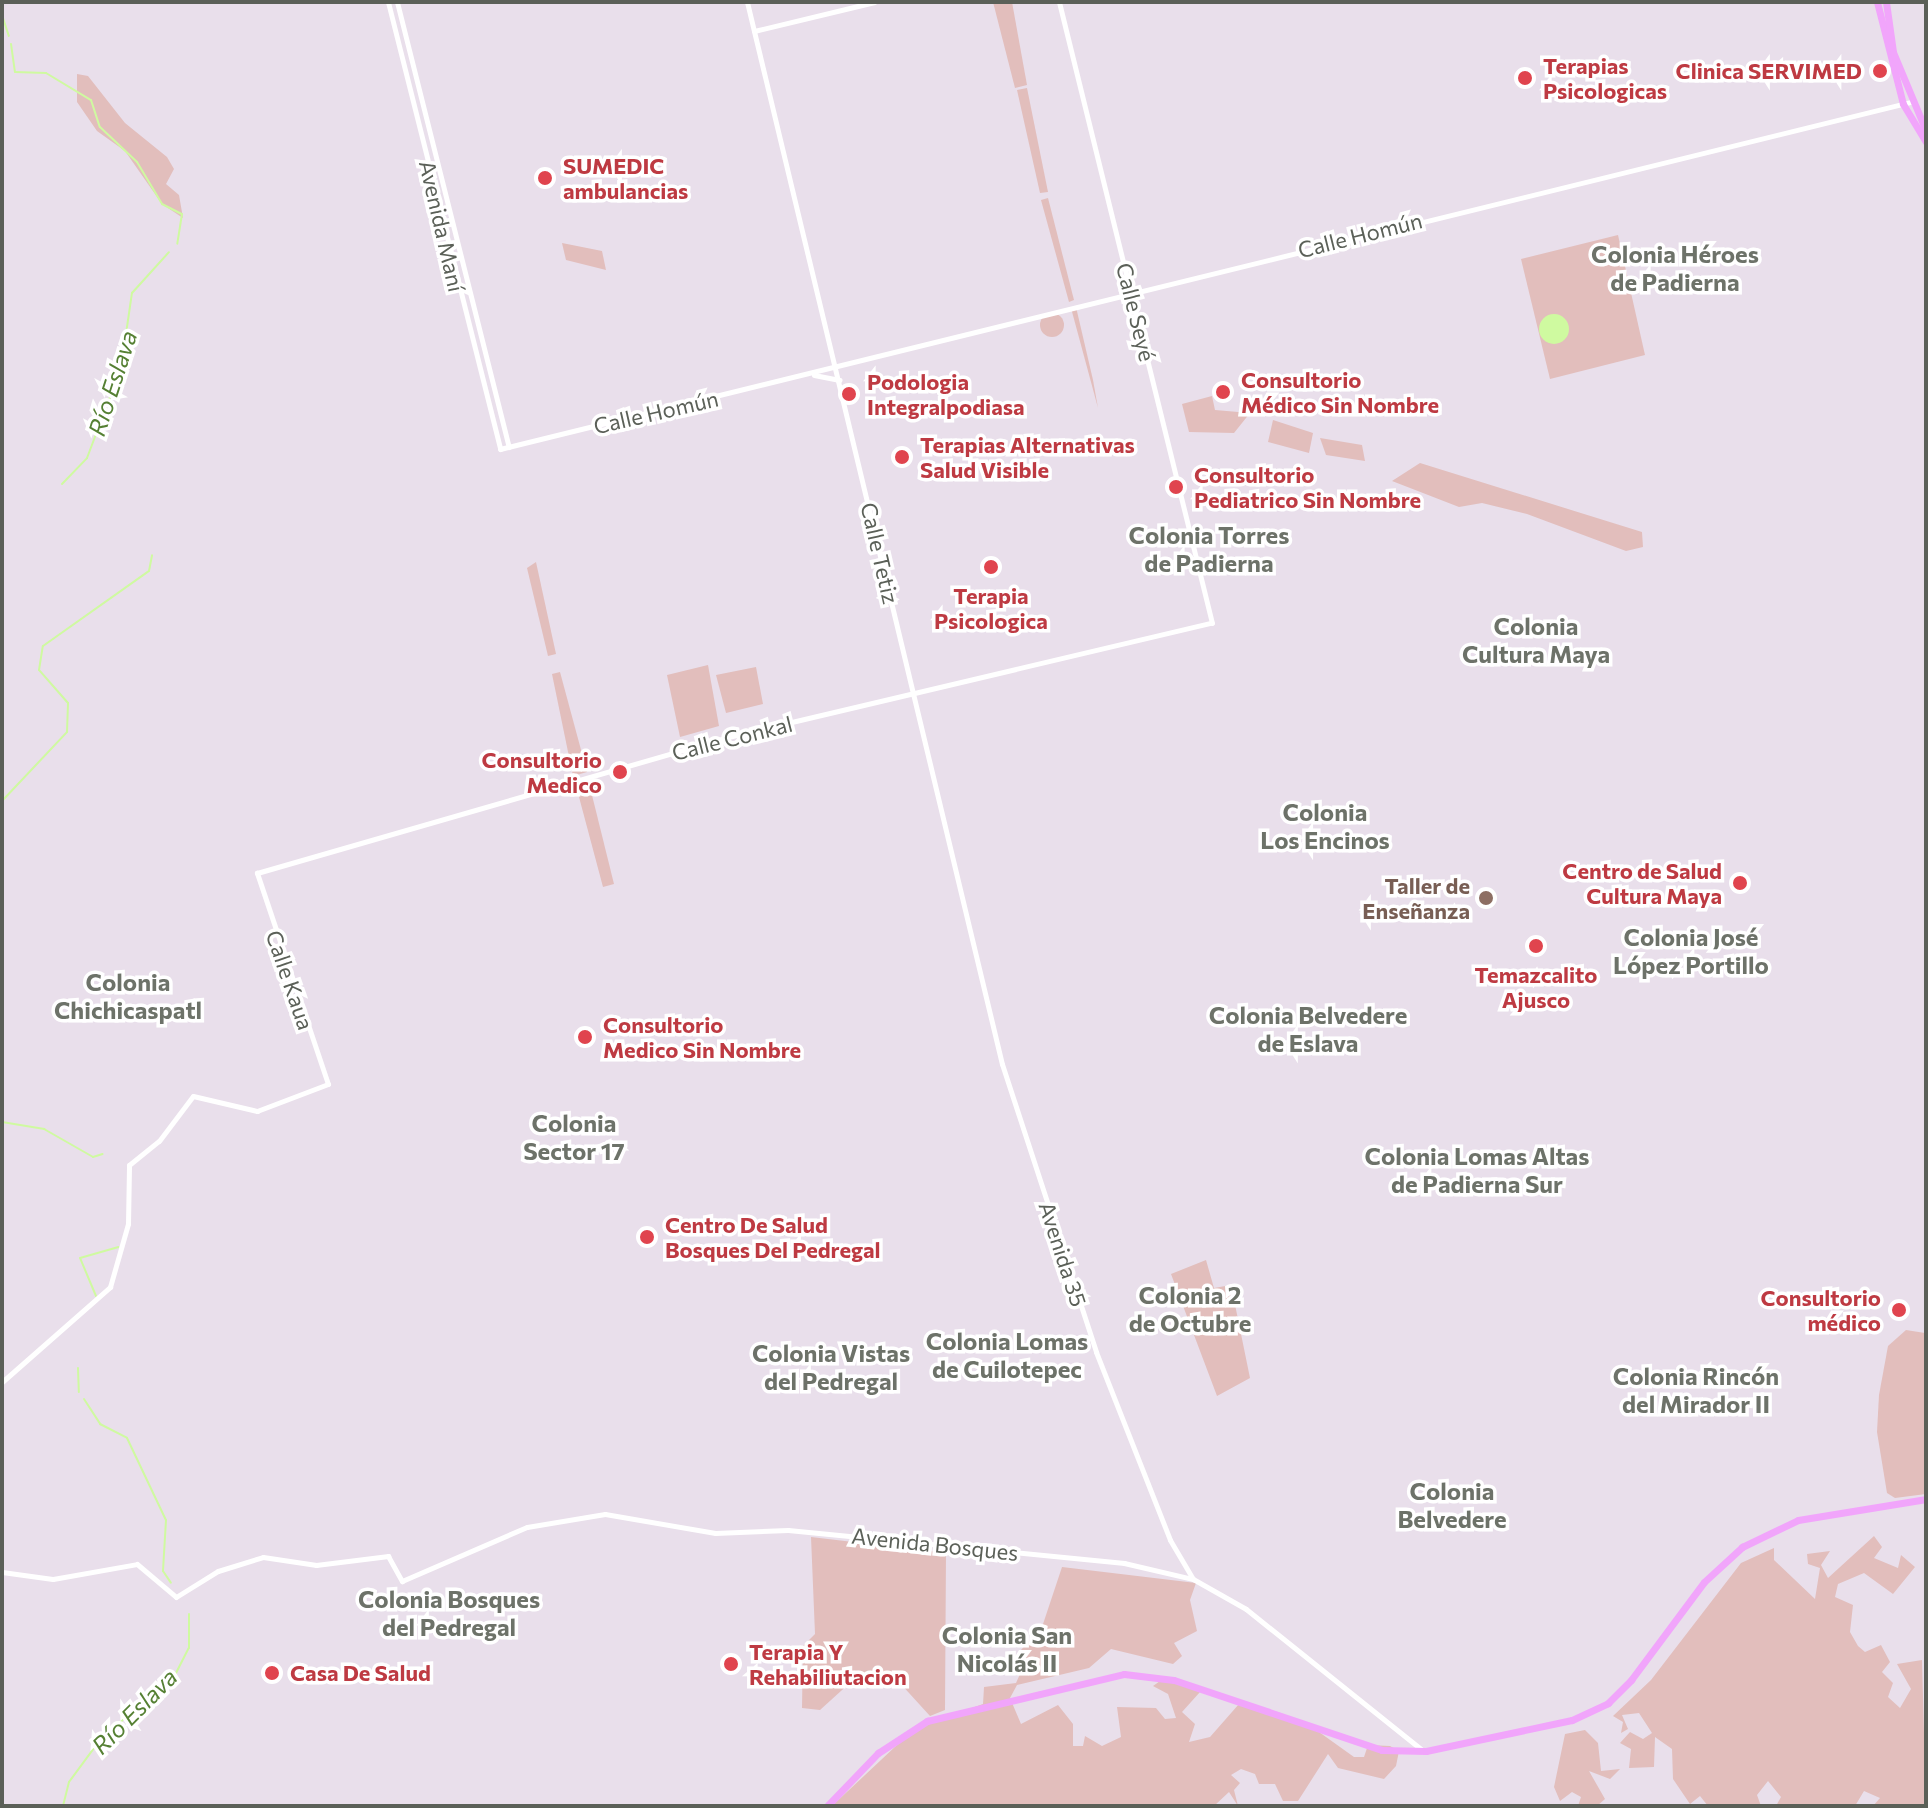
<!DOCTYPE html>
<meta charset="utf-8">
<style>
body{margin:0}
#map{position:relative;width:1928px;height:1808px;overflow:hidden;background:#e9dfeb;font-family:Commissioner,sans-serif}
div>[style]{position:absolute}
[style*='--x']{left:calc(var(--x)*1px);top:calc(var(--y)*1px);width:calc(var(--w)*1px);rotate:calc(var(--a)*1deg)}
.green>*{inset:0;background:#e2bebc}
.round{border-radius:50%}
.water>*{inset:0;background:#cffaa0}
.stream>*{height:2px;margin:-1px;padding:0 1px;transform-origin:1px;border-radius:1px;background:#cffaa0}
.minor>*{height:5px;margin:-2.5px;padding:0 2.5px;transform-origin:2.5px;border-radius:2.5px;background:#fff}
.major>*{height:7px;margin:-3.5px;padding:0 3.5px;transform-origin:3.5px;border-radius:3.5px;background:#f1a5fb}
.dots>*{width:22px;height:22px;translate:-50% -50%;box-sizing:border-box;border:4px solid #fff;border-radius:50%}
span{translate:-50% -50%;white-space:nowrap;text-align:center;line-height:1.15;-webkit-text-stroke:7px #fff;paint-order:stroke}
.health-label{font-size:22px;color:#be3a42;font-weight:700}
.left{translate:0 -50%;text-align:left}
.right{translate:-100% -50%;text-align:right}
.street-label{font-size:22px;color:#5b6058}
.education-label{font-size:22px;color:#785e54;font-weight:700}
.neighbourhood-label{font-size:24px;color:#6d7269;font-weight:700}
.water-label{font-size:24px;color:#558033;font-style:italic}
.frame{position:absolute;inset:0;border:4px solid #5b6058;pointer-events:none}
</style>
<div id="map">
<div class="green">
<div style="clip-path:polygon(993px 2px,1012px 2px,1027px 85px,1015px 88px)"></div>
<div style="clip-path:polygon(77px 74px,88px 76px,125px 123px,167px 157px,174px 169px,166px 184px,179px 195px,183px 218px,162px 204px,125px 151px,97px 131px,77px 102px)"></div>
<div style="clip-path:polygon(1027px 88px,1048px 192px,1040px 193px,1017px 90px)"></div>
<div style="clip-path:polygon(1048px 198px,1074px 300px,1069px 302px,1041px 200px)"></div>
<div style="clip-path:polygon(1618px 235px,1645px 355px,1550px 379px,1521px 259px)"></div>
<div style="clip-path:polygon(562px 243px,602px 251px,606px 270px,566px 260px)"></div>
<div style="clip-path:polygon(1076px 307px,1093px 380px,1098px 408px,1071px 308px)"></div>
<div class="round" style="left:1040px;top:313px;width:24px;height:24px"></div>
<div style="clip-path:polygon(1212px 396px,1215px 410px,1250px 413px,1234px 433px,1189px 432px,1182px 404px)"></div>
<div style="clip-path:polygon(1273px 420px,1313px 433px,1309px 453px,1268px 442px)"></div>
<div style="clip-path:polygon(1320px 438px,1362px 445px,1365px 461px,1326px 455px)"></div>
<div style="clip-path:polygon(1420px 463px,1642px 532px,1643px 547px,1626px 551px,1527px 514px,1482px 503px,1459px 507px,1392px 481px)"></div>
<div style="clip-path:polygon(536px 562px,556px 654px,548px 656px,527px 568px)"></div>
<div style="clip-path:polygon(708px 665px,719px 726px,680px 737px,667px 675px)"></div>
<div style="clip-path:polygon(756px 667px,763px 704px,726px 713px,716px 675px)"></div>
<div style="clip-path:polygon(560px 672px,587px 772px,573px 776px,552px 674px)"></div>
<div style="clip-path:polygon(588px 779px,614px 884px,603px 887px,575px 782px)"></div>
<div style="clip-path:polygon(1206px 1260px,1214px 1288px,1231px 1285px,1250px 1378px,1217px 1396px,1171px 1274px)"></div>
<div style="clip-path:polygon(1906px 1330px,1925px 1333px,1926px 1494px,1895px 1498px,1887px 1493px,1877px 1432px,1879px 1395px,1888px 1346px)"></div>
<div style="clip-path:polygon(1874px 1536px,1882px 1547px,1874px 1558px,1898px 1568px,1901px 1555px,1915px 1567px,1893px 1594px,1864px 1573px,1838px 1584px,1835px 1597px,1853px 1605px,1850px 1632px,1858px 1646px,1865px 1652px,1881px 1645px,1890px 1662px,1882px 1672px,1893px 1683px,1888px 1697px,1900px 1708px,1911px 1689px,1897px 1664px,1922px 1660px,1926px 1806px,1873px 1806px,1880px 1798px,1864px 1791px,1855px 1806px,1776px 1806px,1781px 1797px,1768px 1781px,1757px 1795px,1761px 1806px,1708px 1806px,1700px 1796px,1690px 1804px,1673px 1779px,1672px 1749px,1655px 1737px,1654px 1767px,1629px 1768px,1631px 1749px,1620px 1743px,1630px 1732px,1643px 1739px,1652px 1733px,1639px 1713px,1622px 1715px,1628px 1729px,1621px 1733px,1623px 1722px,1613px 1716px,1651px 1680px,1741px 1563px,1774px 1548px,1774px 1560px,1815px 1599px,1820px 1568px,1808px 1564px,1807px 1554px,1830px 1551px,1821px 1565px,1828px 1578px)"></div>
<div style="clip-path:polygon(811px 1537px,946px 1553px,945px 1710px,930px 1716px,899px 1682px,882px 1675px,852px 1681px,820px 1710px,802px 1708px,803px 1646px,815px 1634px)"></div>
<div style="clip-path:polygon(1062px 1567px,1196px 1583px,1190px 1600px,1197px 1631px,1174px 1643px,1182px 1656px,1173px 1664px,1111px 1649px,1089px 1668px,1017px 1685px,1010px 1698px,1021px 1724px,1058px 1705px,1073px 1724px,1073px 1746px,1083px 1746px,1085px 1736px,1102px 1746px,1121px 1737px,1117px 1707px,1156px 1708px,1165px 1719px,1176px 1718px,1168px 1694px,1153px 1686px,1163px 1679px,1200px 1692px,1182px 1712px,1195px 1724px,1189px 1742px,1210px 1737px,1239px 1704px,1319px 1732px,1354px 1757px,1364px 1757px,1368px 1745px,1390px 1746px,1399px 1751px,1396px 1766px,1384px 1779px,1338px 1768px,1328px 1754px,1298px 1801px,1283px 1801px,1275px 1784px,1259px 1784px,1255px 1774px,1241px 1769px,1231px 1775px,1240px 1783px,1234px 1790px,1238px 1806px,1229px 1792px,1214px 1806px,832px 1806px,914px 1729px,983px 1704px,984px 1687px,1016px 1683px,1020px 1674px,1011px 1662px,1043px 1624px)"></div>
<div style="clip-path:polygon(1585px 1730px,1598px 1743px,1601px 1771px,1620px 1769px,1610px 1779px,1589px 1771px,1605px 1799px,1597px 1806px,1578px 1806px,1581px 1797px,1572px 1792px,1560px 1801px,1554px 1787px,1565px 1734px)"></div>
</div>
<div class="water">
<div class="round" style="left:1539px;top:314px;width:30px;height:30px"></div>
</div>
<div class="stream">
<div style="--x:2;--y:15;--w:22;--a:72"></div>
<div style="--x:11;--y:44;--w:28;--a:82"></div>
<div style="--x:15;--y:72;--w:31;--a:2"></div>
<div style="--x:46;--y:73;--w:52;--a:31"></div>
<div style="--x:91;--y:100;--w:28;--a:72"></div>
<div style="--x:100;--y:127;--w:51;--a:43.4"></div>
<div style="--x:137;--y:162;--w:49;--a:59.2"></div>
<div style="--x:162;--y:204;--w:22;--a:27"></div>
<div style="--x:182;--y:214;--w:30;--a:99"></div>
<div style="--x:62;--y:484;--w:36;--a:-46"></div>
<div style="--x:87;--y:458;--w:96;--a:-69.3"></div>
<div style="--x:121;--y:368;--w:76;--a:-81.7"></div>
<div style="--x:132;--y:293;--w:55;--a:-47.9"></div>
<div style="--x:2;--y:801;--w:95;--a:-46.7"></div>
<div style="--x:67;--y:732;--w:29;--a:-88"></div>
<div style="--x:68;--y:703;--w:44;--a:-131.3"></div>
<div style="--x:39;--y:670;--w:24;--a:-81"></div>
<div style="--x:43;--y:646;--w:130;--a:-35.3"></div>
<div style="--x:149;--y:571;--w:16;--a:-79"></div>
<div style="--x:2;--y:1122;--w:43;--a:9.5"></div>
<div style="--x:44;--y:1129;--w:56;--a:29.7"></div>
<div style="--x:93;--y:1157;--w:10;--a:-17"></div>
<div style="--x:96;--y:1296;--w:41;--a:-112.8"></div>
<div style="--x:80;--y:1258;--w:40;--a:-16"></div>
<div style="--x:78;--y:1368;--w:24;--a:88"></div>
<div style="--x:84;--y:1399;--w:30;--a:57"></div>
<div style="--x:100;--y:1424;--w:30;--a:27"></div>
<div style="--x:127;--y:1438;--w:91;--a:64.6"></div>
<div style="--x:166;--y:1520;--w:51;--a:93.4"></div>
<div style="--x:163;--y:1571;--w:14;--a:56"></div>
<div style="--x:63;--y:1806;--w:25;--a:-76"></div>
<div style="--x:69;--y:1782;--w:52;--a:-53.6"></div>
<div style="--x:100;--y:1740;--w:101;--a:-41.4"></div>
<div style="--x:176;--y:1673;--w:28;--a:-63"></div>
<div style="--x:189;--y:1648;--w:34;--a:-90"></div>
</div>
<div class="minor">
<div style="--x:388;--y:2;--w:461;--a:75.9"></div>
<div style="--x:500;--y:449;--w:1453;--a:-13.82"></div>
<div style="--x:397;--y:2;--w:459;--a:75.9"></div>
<div style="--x:747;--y:2;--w:1092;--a:76.5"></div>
<div style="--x:1002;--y:1064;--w:303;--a:71.9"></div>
<div style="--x:1096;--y:1352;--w:202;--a:68.5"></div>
<div style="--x:1170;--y:1540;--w:45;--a:59.5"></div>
<div style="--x:754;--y:31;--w:124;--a:-13.5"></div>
<div style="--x:814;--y:375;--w:26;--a:11"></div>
<div style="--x:2;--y:1382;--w:144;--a:-41.3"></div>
<div style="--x:110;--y:1287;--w:66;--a:-74.1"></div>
<div style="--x:128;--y:1224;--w:59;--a:-89"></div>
<div style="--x:129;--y:1165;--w:38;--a:-39"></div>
<div style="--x:159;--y:1141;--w:56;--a:-52.9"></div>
<div style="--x:193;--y:1096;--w:66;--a:13.2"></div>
<div style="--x:257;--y:1111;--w:76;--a:-20.8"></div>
<div style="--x:328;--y:1084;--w:223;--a:-108.6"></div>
<div style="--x:257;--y:873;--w:490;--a:-16.1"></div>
<div style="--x:728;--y:737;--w:497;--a:-13.3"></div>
<div style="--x:1212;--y:623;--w:640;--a:-103.84"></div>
<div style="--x:2;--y:1572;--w:51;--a:7.8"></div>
<div style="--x:53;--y:1579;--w:85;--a:-10.1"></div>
<div style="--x:137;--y:1564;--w:51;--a:40.2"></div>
<div style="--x:176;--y:1597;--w:49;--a:-31.8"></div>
<div style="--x:218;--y:1571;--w:47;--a:-17.3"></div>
<div style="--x:263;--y:1557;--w:54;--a:8.6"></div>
<div style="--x:316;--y:1565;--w:73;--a:-7.1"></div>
<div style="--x:388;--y:1556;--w:29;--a:61"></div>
<div style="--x:402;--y:1581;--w:136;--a:-23.4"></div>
<div style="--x:527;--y:1527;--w:79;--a:-9.5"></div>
<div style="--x:605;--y:1514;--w:112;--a:9.8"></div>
<div style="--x:715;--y:1533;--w:73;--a:-2.4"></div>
<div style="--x:788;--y:1530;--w:338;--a:5.6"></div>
<div style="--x:1124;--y:1563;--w:71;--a:13.1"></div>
<div style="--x:1193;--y:1579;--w:61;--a:29.5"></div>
<div style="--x:1246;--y:1609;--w:226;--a:38.7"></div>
</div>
<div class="major">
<div style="--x:1877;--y:2;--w:105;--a:75.7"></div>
<div style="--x:1903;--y:104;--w:44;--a:58.8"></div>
<div style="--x:1886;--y:2;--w:50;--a:82"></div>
<div style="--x:1893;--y:52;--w:86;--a:67.3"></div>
<div style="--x:827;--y:1806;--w:74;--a:-46.1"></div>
<div style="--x:878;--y:1753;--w:59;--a:-33.1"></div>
<div style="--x:927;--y:1721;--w:203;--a:-13.4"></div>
<div style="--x:1124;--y:1674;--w:50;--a:6.8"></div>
<div style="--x:1174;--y:1680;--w:219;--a:18.6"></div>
<div style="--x:1382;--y:1750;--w:44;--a:1.3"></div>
<div style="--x:1426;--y:1751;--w:149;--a:-12"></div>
<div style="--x:1572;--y:1720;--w:40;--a:-25"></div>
<div style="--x:1608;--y:1703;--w:33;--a:-45"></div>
<div style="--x:1631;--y:1680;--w:122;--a:-53.3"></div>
<div style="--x:1704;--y:1582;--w:52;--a:-42.6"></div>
<div style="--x:1742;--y:1547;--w:62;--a:-25.7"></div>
<div style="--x:1798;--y:1520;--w:130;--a:-9.3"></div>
</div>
<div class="dots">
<div style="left:1880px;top:71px;background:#e0444e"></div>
<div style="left:1525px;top:78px;background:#e0444e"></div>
<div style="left:545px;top:178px;background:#e0444e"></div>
<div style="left:1223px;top:392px;background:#e0444e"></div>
<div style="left:849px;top:394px;background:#e0444e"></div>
<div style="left:902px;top:457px;background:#e0444e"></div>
<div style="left:1176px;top:487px;background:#e0444e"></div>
<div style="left:991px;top:567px;background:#e0444e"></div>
<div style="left:620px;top:772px;background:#e0444e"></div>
<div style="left:1740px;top:883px;background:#e0444e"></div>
<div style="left:1486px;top:898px;background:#8d6e63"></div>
<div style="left:1536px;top:946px;background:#e0444e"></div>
<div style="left:585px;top:1037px;background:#e0444e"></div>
<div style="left:647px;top:1237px;background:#e0444e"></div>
<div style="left:1899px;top:1310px;background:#e0444e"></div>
<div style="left:731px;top:1664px;background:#e0444e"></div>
<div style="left:272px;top:1673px;background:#e0444e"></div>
</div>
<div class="health-label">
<span class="left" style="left:1543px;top:78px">Terapias<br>Psicologicas</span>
<span class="right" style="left:1862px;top:71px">Clinica SERVIMED</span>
<span class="left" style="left:563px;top:178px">SUMEDIC<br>ambulancias</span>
<span class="left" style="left:1241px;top:392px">Consultorio<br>Médico Sin Nombre</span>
<span class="left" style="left:867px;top:394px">Podologia<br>Integralpodiasa</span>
<span class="left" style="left:920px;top:457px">Terapias Alternativas<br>Salud Visible</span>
<span class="left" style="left:1194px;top:487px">Consultorio<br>Pediatrico Sin Nombre</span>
<span style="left:991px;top:608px">Terapia<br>Psicologica</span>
<span class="right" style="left:602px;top:772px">Consultorio<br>Medico</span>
<span class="right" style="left:1722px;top:883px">Centro de Salud<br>Cultura Maya</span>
<span style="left:1536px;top:987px">Temazcalito<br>Ajusco</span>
<span class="left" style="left:603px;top:1037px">Consultorio<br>Medico Sin Nombre</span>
<span class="left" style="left:665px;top:1237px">Centro De Salud<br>Bosques Del Pedregal</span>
<span class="right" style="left:1881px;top:1310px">Consultorio<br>médico</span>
<span class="left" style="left:749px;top:1664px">Terapia Y<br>Rehabiliutacion</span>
<span class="left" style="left:290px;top:1673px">Casa De Salud</span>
</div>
<div class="street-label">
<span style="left:442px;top:226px;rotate:77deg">Avenida Maní</span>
<span style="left:1360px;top:235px;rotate:-14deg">Calle Homún</span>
<span style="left:1136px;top:312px;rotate:76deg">Calle Seyé</span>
<span style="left:656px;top:412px;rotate:-13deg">Calle Homún</span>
<span style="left:880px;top:553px;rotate:77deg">Calle Tetiz</span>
<span style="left:732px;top:738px;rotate:-14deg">Calle Conkal</span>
<span style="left:290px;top:980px;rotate:71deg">Calle Kaua</span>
<span style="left:1063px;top:1254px;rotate:72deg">Avenida 35</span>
<span style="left:935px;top:1544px;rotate:6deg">Avenida Bosques</span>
</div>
<div class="education-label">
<span class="right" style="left:1470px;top:898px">Taller de<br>Enseñanza</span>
</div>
<div class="neighbourhood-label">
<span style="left:1675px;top:268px">Colonia Héroes<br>de Padierna</span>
<span style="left:1209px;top:549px">Colonia Torres<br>de Padierna</span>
<span style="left:1536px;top:640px">Colonia<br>Cultura Maya</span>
<span style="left:1325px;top:826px">Colonia<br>Los Encinos</span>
<span style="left:1691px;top:951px">Colonia José<br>López Portillo</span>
<span style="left:128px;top:996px">Colonia<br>Chichicaspatl</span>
<span style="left:1308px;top:1029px">Colonia Belvedere<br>de Eslava</span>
<span style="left:574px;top:1137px">Colonia<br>Sector 17</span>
<span style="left:1477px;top:1170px">Colonia Lomas Altas<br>de Padierna Sur</span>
<span style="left:1190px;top:1309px">Colonia 2<br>de Octubre</span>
<span style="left:1007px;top:1355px">Colonia Lomas<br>de Cuilotepec</span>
<span style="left:831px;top:1367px">Colonia Vistas<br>del Pedregal</span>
<span style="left:1696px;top:1390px">Colonia Rincón<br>del Mirador II</span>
<span style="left:1452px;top:1505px">Colonia<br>Belvedere</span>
<span style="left:449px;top:1613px">Colonia Bosques<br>del Pedregal</span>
<span style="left:1007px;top:1649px">Colonia San<br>Nicolás II</span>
</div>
<div class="water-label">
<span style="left:112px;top:383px;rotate:-72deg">Río Eslava</span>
<span style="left:134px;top:1711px;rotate:-45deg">Río Eslava</span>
</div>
<div class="frame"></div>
</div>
